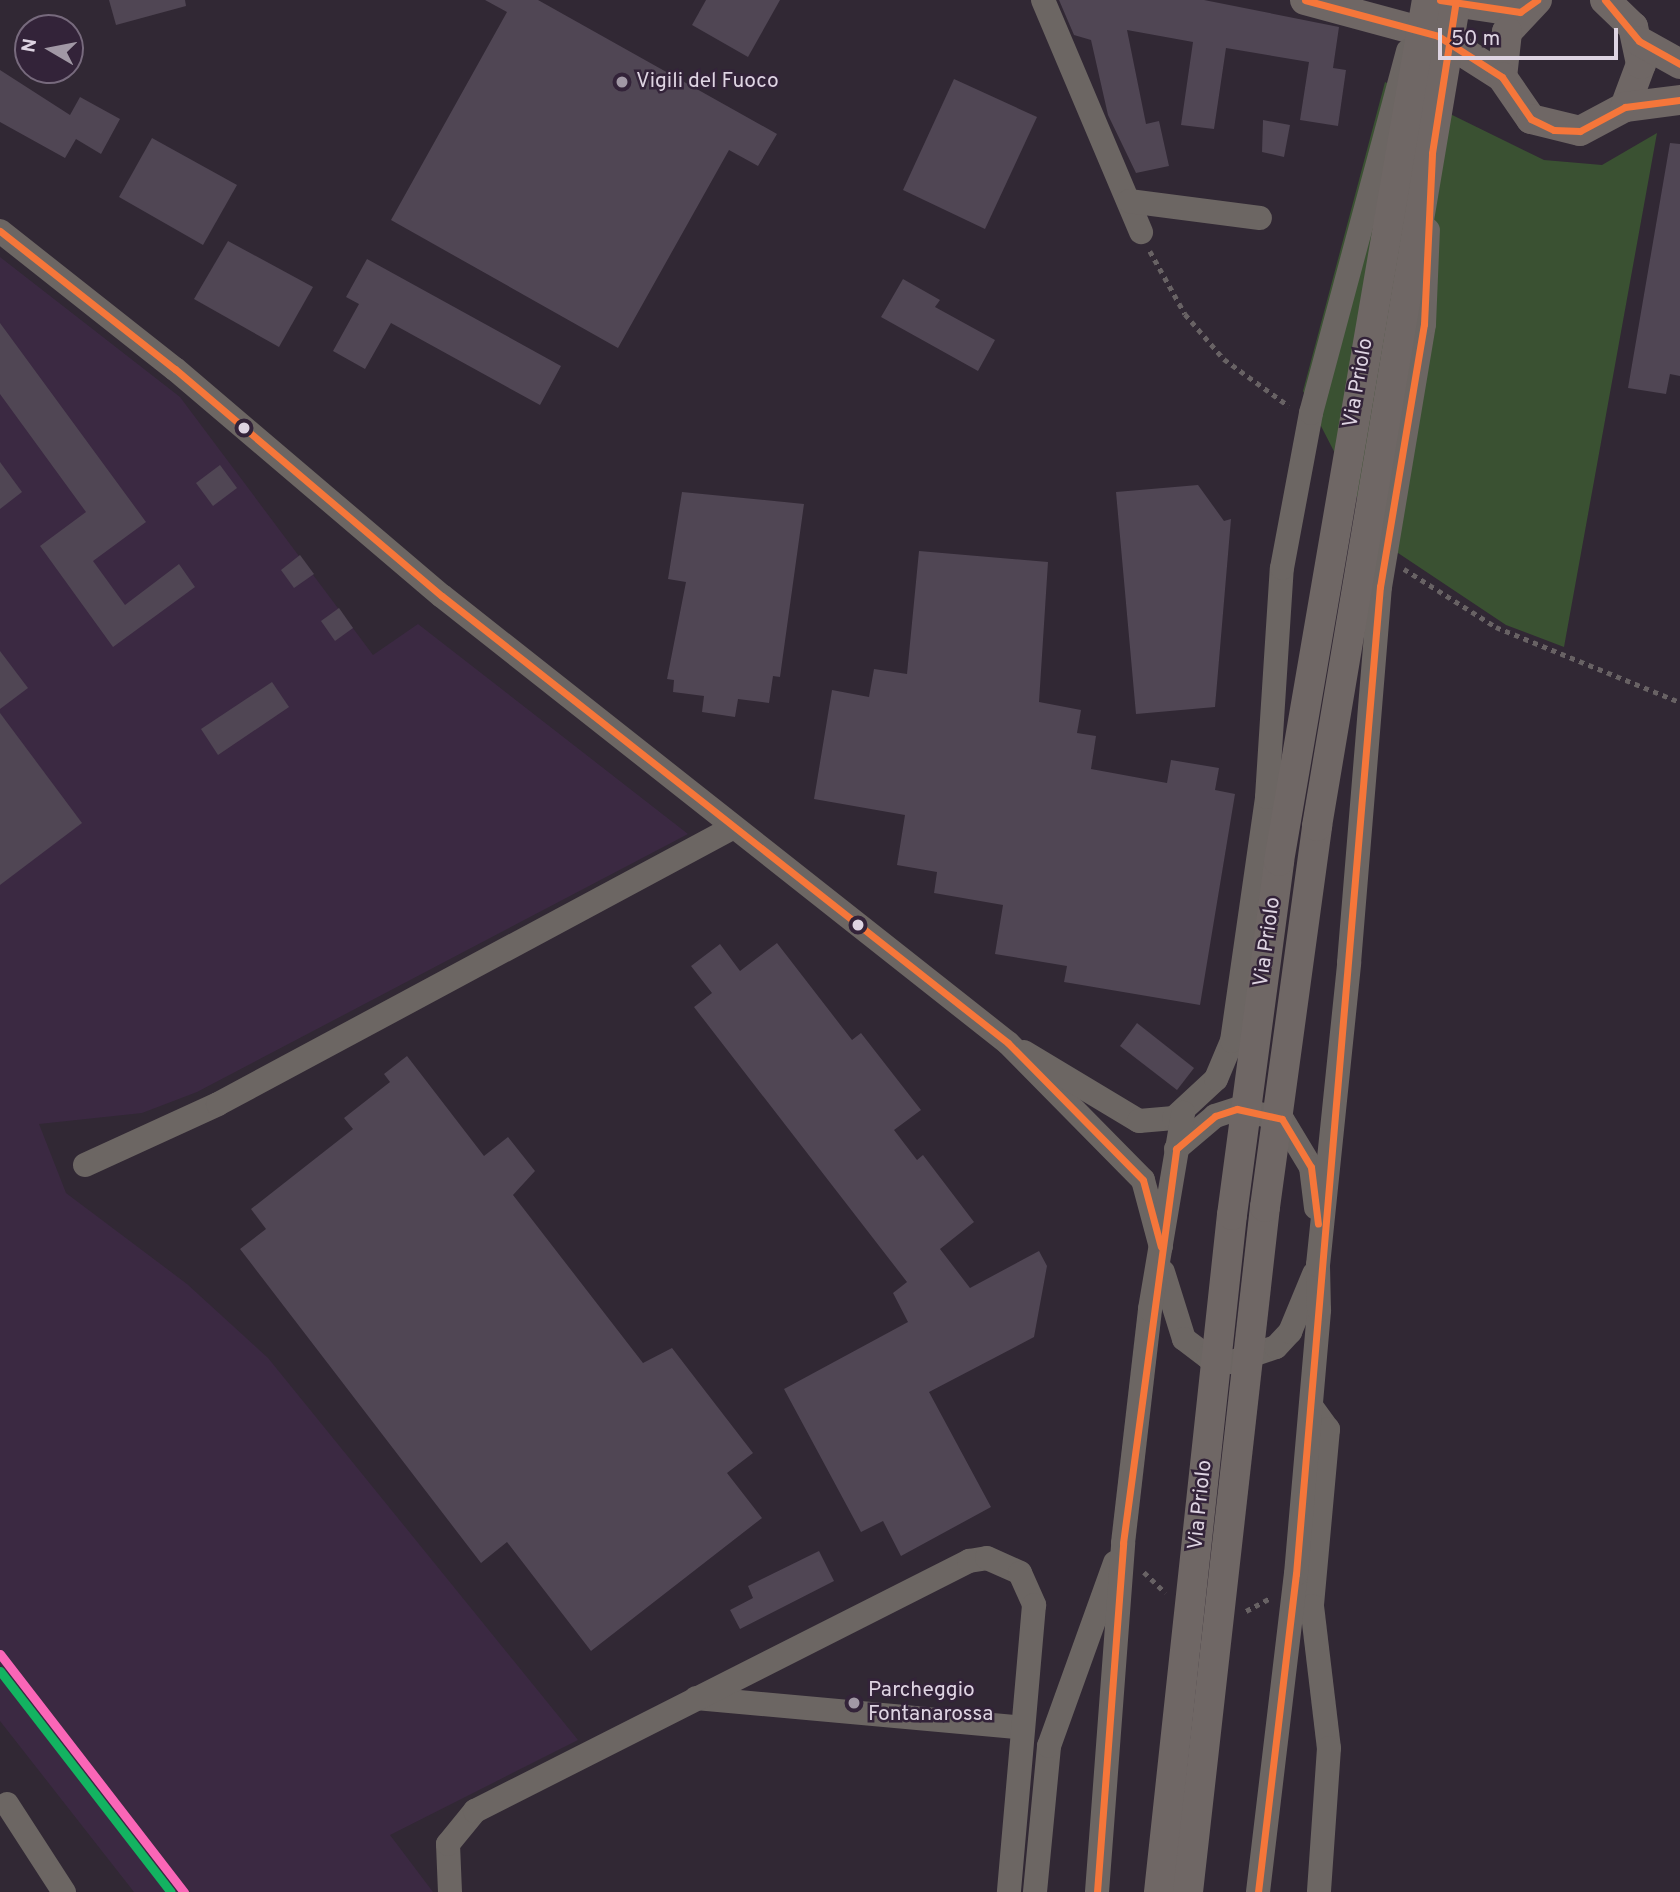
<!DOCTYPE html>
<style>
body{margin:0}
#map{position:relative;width:1680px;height:1892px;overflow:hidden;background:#312834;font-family:Overpass,sans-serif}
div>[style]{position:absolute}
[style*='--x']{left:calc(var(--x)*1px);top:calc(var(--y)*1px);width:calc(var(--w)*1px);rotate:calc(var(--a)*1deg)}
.built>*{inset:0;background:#3b2942}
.green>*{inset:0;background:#3a5132}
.building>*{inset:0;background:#504654}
.path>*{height:4.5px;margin-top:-2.25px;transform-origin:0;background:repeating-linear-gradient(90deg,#686264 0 5px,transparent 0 10px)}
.minor>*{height:24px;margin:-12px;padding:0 12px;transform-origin:12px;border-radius:12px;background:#6c6663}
.major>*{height:30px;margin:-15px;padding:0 15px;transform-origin:15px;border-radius:15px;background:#6f6765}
.minor-bridge>*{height:24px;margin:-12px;padding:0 12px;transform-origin:12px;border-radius:12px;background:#6c6663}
.major-bridge>*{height:30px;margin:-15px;padding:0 15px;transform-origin:15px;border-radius:15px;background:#6f6765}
.bus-1>*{height:7px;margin:-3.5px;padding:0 3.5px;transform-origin:3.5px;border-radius:3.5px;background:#f5763a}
.rail-1>*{height:9px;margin:-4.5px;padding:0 4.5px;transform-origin:4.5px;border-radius:4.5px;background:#fa66b7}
.rail-2>*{height:9px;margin:-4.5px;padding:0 4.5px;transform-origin:4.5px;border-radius:4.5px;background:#13b361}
.dots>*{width:19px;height:19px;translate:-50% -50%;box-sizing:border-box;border:4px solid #332339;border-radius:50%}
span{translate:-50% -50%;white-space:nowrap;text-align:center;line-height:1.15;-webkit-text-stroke:5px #332339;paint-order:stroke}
.poi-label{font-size:21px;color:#ded4e2}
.left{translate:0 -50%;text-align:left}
.street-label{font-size:21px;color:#ded4e2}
.north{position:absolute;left:14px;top:14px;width:70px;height:70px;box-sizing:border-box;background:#332339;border:2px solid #776a7d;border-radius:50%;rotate:280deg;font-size:19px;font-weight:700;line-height:28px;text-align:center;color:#ded4e2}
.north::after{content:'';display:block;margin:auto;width:24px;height:32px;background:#a198a5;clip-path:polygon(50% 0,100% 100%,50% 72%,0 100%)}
.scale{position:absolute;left:1438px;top:28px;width:180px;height:32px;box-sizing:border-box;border:4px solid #ded4e2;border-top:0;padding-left:9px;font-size:21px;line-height:24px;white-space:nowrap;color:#ded4e2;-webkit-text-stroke:5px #332339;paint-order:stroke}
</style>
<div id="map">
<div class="built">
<div style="clip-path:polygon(0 257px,180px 397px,373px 655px,418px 624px,688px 834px,197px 1092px,142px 1113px,39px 1124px,66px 1193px,187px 1284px,268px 1358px,578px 1740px,390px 1835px,433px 1892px,134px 1892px,0 1721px)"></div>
</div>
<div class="green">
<div style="clip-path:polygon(1385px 82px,1544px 160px,1602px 165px,1657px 133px,1564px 647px,1506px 625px,1380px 541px,1303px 391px)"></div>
</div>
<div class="building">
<div style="clip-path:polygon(109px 0,185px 0,186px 6px,116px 25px)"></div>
<div style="clip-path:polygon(485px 0,538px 0,777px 134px,758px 166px,729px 150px,618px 348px,391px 220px,507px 12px)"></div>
<div style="clip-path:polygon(706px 0,780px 0,748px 57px,692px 25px)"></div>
<div style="clip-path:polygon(1059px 0,1204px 0,1339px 27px,1333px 68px,1346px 70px,1338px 126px,1300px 120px,1309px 62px,1226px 48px,1214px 129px,1181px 125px,1193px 42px,1127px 30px,1146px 124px,1159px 121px,1169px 166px,1136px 173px,1108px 115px,1091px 40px,1074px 35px)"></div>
<div style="clip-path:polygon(0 70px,70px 115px,80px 97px,120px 119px,101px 154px,76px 139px,65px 158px,0 122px)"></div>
<div style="clip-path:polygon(954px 79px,1037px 117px,985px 229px,903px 190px)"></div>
<div style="clip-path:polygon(1263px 120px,1290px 125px,1284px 157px,1262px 152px)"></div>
<div style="clip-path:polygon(152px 138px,237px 185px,203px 245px,119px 197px)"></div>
<div style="clip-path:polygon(1670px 143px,1680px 144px,1680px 376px,1670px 374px,1666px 394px,1628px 388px)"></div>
<div style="clip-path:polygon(228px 241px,313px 287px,279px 347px,194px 299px)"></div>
<div style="clip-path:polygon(367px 259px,561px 366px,540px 405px,391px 323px,365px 369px,333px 351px,359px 304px,346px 297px)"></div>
<div style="clip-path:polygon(903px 279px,940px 300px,935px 307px,995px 340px,978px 371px,881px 317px)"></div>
<div style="clip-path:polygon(0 323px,146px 522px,93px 561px,125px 605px,179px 564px,195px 587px,113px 647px,40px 546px,86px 512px,0 394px)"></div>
<div style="clip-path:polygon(0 462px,22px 492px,0 509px)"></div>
<div style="clip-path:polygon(220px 465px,237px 488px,213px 506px,196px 483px)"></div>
<div style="clip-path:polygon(1198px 485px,1224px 521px,1231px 519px,1215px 707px,1136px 714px,1116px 492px)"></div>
<div style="clip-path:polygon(682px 492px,804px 504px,780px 677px,773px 676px,769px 703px,738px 699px,735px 717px,702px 712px,704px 696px,673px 692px,674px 680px,667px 679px,686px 582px,668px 579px)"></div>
<div style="clip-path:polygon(919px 551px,1048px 562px,1039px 702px,1081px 710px,1077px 733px,1096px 736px,1091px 769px,1167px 783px,1171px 760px,1219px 768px,1215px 790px,1235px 794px,1200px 1005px,1064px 982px,1067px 966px,995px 954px,1003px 905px,934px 893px,937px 872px,897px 865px,905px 815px,814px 799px,832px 690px,869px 697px,874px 669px,907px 674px)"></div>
<div style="clip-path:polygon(300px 555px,314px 574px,294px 588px,281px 570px)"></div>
<div style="clip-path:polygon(339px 608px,353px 628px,335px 641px,321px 621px)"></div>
<div style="clip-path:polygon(0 651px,28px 688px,0 709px)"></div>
<div style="clip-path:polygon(272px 682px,289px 707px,218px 755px,201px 729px)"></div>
<div style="clip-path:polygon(0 713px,82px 823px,0 885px)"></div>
<div style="clip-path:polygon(777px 943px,852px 1040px,861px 1033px,921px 1110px,894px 1130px,917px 1160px,923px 1155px,974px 1222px,940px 1249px,970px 1288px,1039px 1251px,1047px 1266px,1034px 1337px,929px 1392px,991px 1507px,901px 1556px,883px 1521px,861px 1532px,784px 1389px,908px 1322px,893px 1293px,907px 1282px,694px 1007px,712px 993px,691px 966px,720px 944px,740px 971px)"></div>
<div style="clip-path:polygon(1137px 1023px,1194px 1068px,1177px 1090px,1120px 1046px)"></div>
<div style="clip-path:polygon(407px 1056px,484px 1156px,508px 1137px,535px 1171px,513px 1195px,643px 1363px,672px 1348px,753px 1453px,727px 1473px,762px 1518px,591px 1651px,507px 1542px,481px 1563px,240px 1249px,266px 1229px,251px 1209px,353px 1129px,344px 1118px,390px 1082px,384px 1074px)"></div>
<div style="clip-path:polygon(819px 1551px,834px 1581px,740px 1629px,730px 1610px,753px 1598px,748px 1586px)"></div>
</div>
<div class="path">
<div style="--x:1150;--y:251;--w:72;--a:60.9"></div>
<div style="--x:1185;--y:314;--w:60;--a:49.1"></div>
<div style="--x:1224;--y:359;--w:80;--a:35.9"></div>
<div style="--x:1404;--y:569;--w:109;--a:32.2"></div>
<div style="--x:1496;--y:627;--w:199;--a:22.2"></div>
<div style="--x:1144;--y:1572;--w:30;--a:44"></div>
<div style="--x:1246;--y:1611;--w:26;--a:-28"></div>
</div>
<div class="minor">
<div style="--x:1043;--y:0;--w:252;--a:67.1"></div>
<div style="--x:1129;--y:201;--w:132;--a:7.4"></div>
<div style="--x:0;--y:231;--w:223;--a:38.3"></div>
<div style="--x:175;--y:369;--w:350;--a:40.4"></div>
<div style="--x:442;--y:596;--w:721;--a:38.3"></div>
<div style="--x:1008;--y:1043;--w:192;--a:45.4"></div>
<div style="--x:1143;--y:1180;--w:69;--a:75"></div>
<div style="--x:1024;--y:1052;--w:134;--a:31"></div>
<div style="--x:1139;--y:1121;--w:35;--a:-5"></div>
<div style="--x:1174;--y:1118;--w:57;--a:-42.9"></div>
<div style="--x:1216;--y:1079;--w:41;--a:-67.2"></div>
<div style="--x:1232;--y:1041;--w:246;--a:-81.8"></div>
<div style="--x:1267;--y:797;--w:229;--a:-86.3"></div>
<div style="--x:1176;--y:1149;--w:51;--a:-40.2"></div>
<div style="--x:1215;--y:1116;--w:23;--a:-18"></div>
<div style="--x:1237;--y:1109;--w:46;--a:12.5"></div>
<div style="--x:1282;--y:1119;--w:56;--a:58.9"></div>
<div style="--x:1311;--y:1167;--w:41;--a:83"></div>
<div style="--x:85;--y:1165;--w:146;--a:-24.6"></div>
<div style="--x:218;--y:1104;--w:583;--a:-28.23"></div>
<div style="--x:1163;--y:1272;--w:70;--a:72.6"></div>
<div style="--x:1184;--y:1339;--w:30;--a:37"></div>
<div style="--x:1208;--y:1357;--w:25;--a:12"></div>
<div style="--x:1232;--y:1362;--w:46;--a:-18.8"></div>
<div style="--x:1276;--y:1347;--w:21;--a:-47"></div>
<div style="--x:1290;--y:1332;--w:63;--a:-67.5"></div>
<div style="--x:1311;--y:1406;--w:29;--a:54"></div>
<div style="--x:1328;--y:1429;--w:178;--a:95.2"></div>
<div style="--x:1312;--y:1606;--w:143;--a:83.2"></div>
<div style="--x:1329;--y:1748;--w:144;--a:94"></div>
<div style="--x:696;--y:1698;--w:328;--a:5.2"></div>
<div style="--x:7;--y:1804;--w:105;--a:57.1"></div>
<div style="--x:450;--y:1892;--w:48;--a:-92.4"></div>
<div style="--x:448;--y:1844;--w:43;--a:-50.7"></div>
<div style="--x:475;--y:1811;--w:554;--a:-26.84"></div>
<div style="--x:969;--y:1561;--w:18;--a:-9"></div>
<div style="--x:987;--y:1558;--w:36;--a:24"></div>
<div style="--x:1020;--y:1573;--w:35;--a:66"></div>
<div style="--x:1034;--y:1605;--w:288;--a:95"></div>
<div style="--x:1035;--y:1892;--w:147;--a:-84.5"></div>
<div style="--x:1049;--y:1746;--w:195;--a:-70.2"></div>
<div style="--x:1097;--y:1892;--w:350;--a:-85.7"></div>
<div style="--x:1123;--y:1543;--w:236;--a:-83.4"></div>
<div style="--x:1150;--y:1309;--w:199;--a:-80.4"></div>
<div style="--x:1258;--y:1892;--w:320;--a:-83.2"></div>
<div style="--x:1296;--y:1574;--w:265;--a:-85"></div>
<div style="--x:1319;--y:1310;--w:45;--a:-91.3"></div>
<div style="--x:1318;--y:1265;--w:304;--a:-84.1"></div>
</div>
<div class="major">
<div style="--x:1305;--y:0;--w:138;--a:15.1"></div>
<div style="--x:1438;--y:36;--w:76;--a:32.6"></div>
<div style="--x:1440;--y:0;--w:81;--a:8.5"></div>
<div style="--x:1537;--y:0;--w:44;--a:133.2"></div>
<div style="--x:1507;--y:32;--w:45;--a:96.3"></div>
<div style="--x:1502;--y:77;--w:51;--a:55.4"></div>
<div style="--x:1531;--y:119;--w:50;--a:13.8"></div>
<div style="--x:1580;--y:131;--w:51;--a:-28.1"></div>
<div style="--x:1625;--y:107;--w:46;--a:-69.6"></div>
<div style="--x:1641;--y:64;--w:38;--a:-102"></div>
<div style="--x:1633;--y:27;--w:39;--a:-136"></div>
<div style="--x:1639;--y:41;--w:47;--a:29.3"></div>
<div style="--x:1625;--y:107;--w:55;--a:-7.3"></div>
</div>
<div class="minor-bridge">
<div style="--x:1282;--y:568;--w:158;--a:-79.4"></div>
<div style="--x:1311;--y:413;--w:375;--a:-75"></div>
<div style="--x:1349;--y:963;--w:377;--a:-85.3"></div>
<div style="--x:1380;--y:587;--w:267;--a:-80.5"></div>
<div style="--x:1424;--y:324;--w:94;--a:-87.6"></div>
</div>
<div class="major-bridge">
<div style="--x:1159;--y:1892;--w:681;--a:-83.85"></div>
<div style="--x:1232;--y:1215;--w:357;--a:-82.4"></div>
<div style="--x:1279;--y:861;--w:874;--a:-80.25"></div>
<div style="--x:1188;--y:1892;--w:689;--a:-83.59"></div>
<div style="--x:1265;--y:1207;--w:385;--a:-82.2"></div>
<div style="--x:1317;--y:826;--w:838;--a:-80.45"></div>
</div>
<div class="bus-1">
<div style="--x:1305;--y:0;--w:138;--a:15.1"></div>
<div style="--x:1438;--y:36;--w:76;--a:32.6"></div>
<div style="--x:1502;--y:77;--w:51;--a:55.4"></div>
<div style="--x:1531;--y:119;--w:25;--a:26"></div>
<div style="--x:1554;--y:130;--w:26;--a:2"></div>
<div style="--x:1580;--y:131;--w:51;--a:-28.1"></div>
<div style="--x:1625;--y:107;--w:55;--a:-7.3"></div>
<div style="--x:1440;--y:0;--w:81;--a:8.5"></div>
<div style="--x:1520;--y:12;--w:21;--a:-35"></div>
<div style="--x:1605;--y:0;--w:53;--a:50.3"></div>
<div style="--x:1639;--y:41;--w:47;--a:29.3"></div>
<div style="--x:0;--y:231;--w:223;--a:38.3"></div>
<div style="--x:175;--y:369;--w:350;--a:40.4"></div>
<div style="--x:442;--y:596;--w:721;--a:38.3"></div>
<div style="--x:1008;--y:1043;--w:192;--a:45.4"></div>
<div style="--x:1143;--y:1180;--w:69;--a:75"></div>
<div style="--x:1097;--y:1892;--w:350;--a:-85.7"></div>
<div style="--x:1123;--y:1543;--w:398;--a:-82.3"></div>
<div style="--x:1176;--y:1149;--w:51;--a:-40.2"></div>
<div style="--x:1215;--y:1116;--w:23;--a:-18"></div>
<div style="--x:1237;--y:1109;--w:46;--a:12.5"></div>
<div style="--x:1282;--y:1119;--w:56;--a:58.9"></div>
<div style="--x:1311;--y:1167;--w:57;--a:83"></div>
<div style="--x:1258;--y:1892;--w:320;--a:-83.2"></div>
<div style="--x:1296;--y:1574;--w:991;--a:-85.14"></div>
<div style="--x:1380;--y:587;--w:267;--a:-80.5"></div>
<div style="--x:1424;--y:324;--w:171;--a:-87.3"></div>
<div style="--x:1432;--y:153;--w:155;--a:-81.1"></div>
</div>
<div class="rail-1">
<div style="--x:0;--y:1654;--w:301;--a:52.3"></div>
</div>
<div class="rail-2">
<div style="--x:0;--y:1671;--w:279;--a:52.3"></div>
</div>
<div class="dots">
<div style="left:622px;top:82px;background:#a198a5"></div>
<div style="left:244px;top:428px;background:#ded4e2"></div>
<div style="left:858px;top:925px;background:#ded4e2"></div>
<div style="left:854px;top:1703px;background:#a198a5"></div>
</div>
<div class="poi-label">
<span class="left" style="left:636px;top:82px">Vigili del Fuoco</span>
<span class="left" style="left:868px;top:1703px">Parcheggio<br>Fontanarossa</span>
</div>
<div class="street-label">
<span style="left:1359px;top:383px;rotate:-80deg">Via Priolo</span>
<span style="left:1268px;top:942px;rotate:-82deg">Via Priolo</span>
<span style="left:1201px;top:1505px;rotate:-84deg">Via Priolo</span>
</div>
<div class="north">N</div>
<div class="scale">50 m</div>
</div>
